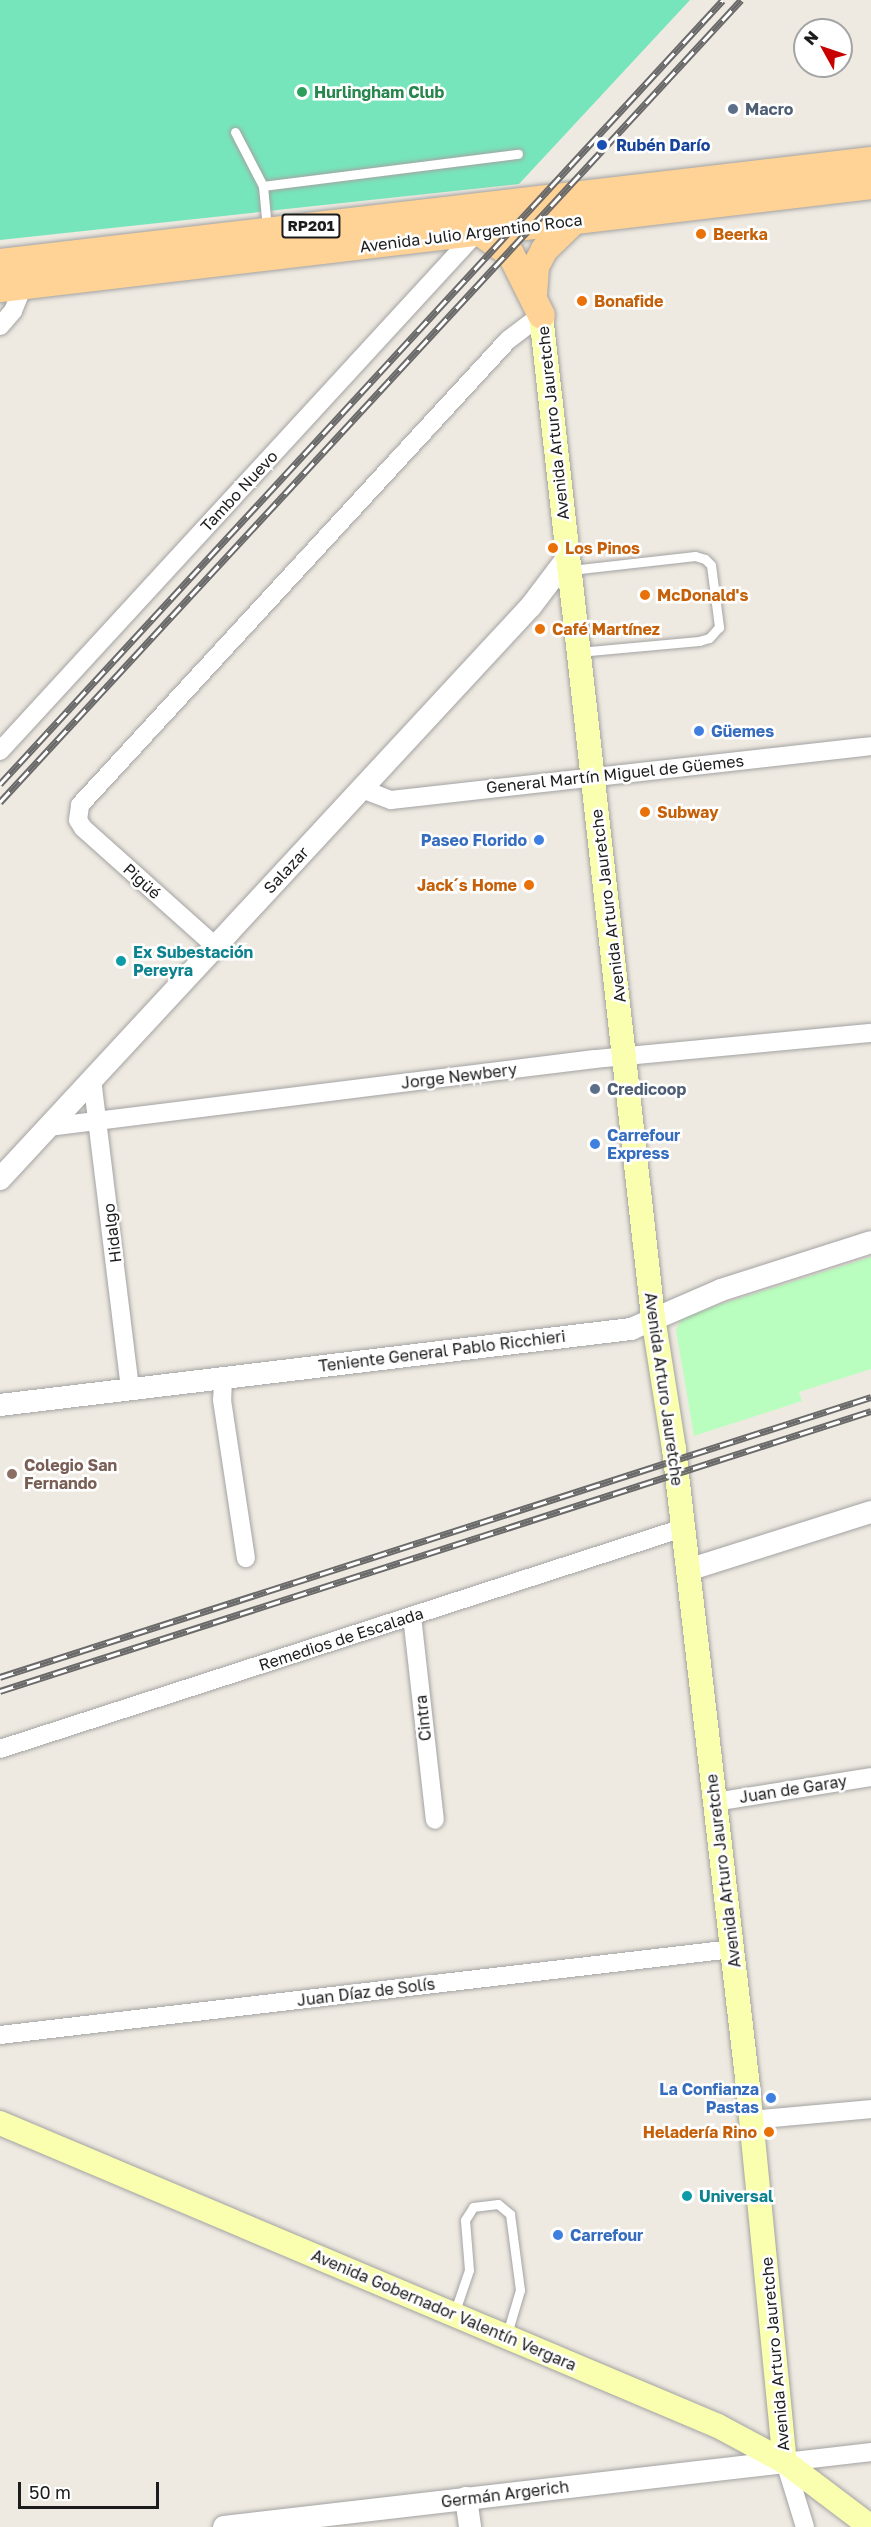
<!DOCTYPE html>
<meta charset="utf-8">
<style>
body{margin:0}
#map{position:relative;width:871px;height:2527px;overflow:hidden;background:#efeae1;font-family:"Golos Text",sans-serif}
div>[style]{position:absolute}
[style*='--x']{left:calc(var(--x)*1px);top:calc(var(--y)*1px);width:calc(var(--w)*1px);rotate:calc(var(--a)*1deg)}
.park>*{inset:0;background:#b9febe}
.pitch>*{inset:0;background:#77e5bb}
.roads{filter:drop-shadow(0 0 2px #a3a3a3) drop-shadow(0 0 2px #a3a3a3)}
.service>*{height:9px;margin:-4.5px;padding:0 4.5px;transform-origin:4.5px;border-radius:4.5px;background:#fff}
.minor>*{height:18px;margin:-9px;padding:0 9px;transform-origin:9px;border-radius:9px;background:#fff}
.tertiary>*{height:22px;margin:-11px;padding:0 11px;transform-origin:11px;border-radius:11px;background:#fff}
.secondary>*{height:24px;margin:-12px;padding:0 12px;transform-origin:12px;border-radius:12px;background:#faffaf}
.primary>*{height:27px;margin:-13.5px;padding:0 13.5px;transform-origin:13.5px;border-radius:13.5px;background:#ffd296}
.rail>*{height:7px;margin-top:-3.5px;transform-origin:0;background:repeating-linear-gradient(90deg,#fff 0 14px,#6a6a6a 0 28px);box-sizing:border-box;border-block:2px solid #6a6a6a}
.dots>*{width:16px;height:16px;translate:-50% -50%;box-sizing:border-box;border:3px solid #fff;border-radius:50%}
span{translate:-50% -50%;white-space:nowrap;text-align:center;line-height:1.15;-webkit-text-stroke:5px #fff;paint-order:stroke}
.shield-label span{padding:2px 4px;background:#fff;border:2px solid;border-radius:4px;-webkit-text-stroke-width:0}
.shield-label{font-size:15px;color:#1c1c1c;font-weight:700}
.leisure-label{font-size:16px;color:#27864d;font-weight:700}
.left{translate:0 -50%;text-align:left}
.service-label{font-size:16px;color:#4e5e75;font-weight:700}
.transit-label{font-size:16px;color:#164399;font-weight:700}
.street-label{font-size:16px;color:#1c1c1c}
.food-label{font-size:16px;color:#c56008;font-weight:700}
.right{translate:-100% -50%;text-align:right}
.shop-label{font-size:16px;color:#366cbe;font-weight:700}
.culture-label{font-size:16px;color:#0d838f;font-weight:700}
.education-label{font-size:16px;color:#785e54;font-weight:700}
.north{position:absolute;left:793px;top:18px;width:60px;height:60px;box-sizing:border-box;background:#fff;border:2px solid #a4a4a4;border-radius:50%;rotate:310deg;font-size:16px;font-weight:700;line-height:24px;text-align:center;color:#1c1c1c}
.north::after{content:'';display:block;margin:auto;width:21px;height:27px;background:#c90000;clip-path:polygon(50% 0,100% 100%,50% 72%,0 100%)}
.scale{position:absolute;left:18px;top:2482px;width:141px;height:27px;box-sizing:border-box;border:3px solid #1c1c1c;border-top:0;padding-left:8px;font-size:18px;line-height:21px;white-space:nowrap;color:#1c1c1c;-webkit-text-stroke:4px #fff;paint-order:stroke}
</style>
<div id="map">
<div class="park">
<div style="clip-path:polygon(871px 1257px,871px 1369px,799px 1392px,802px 1401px,694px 1436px,676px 1330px,683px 1316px)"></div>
</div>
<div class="pitch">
<div style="clip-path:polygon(0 0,690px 0,519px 184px,0 240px)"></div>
</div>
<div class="roads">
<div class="service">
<div style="--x:235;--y:132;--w:61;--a:62.6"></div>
<div style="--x:263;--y:186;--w:42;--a:84.6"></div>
<div style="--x:263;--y:186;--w:257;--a:-7.2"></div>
<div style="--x:571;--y:570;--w:125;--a:-6.4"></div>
<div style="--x:695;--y:556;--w:10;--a:17"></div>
<div style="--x:705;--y:559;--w:8;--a:45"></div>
<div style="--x:711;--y:565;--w:63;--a:82.6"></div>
<div style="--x:719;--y:627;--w:15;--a:132"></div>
<div style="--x:709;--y:638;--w:10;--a:163"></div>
<div style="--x:699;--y:641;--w:121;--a:174.8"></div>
<div style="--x:454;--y:2314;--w:46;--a:-71.2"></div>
<div style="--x:469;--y:2270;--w:50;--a:-94.6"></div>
<div style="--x:465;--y:2220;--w:15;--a:-58"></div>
<div style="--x:473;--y:2207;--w:25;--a:-7"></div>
<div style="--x:498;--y:2204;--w:16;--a:40"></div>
<div style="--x:510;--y:2214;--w:77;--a:82.5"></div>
<div style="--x:520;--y:2290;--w:46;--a:106.5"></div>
</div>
<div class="minor">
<div style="--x:0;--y:326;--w:20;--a:-49"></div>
<div style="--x:13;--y:311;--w:35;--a:-68"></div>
<div style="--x:0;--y:751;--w:706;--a:-47.41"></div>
<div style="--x:362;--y:789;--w:31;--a:21"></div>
<div style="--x:391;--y:800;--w:483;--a:-6.4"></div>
<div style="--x:215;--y:946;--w:177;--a:-138.2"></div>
<div style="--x:83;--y:828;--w:9;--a:-122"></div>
<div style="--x:78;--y:820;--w:15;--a:-82"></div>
<div style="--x:80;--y:805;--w:632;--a:-47.37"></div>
<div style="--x:508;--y:340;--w:41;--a:-37.1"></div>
<div style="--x:92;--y:1079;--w:311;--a:83"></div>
<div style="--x:48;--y:1127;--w:551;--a:-7.09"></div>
<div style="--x:595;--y:1059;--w:277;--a:-5.4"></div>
<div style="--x:223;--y:1377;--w:23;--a:92"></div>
<div style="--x:222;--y:1400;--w:160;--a:81.4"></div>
<div style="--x:412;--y:1616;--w:205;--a:83.6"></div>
<div style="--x:0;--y:1749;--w:718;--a:-17.93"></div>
<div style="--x:715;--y:1802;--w:158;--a:-9.1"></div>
<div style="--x:0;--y:2035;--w:737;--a:-6.7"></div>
<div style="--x:751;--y:2120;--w:121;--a:-5.2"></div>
<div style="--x:805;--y:2527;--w:68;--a:-107.1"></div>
<div style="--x:785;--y:2462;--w:87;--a:-6.6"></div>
</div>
<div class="tertiary">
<div style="--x:0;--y:1179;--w:781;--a:-47.18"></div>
<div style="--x:531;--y:606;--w:61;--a:-52.9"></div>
<div style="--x:0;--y:1405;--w:636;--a:-6.87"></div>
<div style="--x:631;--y:1329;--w:98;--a:-23.4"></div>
<div style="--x:721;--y:1290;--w:157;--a:-17.7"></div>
<div style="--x:688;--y:1570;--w:192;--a:-17.6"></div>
<div style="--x:466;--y:2498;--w:29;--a:82"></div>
<div style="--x:224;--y:2527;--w:565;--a:-6.61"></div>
</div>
<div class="secondary">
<div style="--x:541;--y:315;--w:1008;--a:83.62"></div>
<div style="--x:653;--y:1317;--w:134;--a:81"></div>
<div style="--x:674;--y:1449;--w:642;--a:83.38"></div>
<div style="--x:748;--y:2087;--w:377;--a:84.4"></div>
<div style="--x:0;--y:2123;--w:779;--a:22.88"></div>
<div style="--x:718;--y:2426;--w:76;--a:28.2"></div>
<div style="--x:785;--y:2462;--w:108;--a:37.1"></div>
</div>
<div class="primary">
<div style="--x:478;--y:231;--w:39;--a:35"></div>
<div style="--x:510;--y:253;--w:69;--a:63.4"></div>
<div style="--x:0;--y:262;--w:877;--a:-6.68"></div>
<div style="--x:0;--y:288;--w:877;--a:-6.74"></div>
<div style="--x:533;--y:295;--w:29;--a:-86"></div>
<div style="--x:535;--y:266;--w:19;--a:-62"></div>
<div style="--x:544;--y:249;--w:46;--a:-44.1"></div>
</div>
</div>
<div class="rail">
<div style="--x:0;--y:784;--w:1066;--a:-47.32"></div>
<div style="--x:0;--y:802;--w:1092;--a:-47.26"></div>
<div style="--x:0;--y:1677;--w:915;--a:-17.82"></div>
<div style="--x:0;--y:1691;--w:915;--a:-17.82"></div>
</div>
<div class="dots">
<div style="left:302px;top:92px;background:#2e9e5b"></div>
<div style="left:733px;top:109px;background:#5c6f8a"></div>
<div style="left:602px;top:145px;background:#1a4fb4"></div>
<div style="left:701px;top:234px;background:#e8710a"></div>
<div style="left:582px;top:301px;background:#e8710a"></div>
<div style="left:553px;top:548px;background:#e8710a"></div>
<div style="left:645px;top:595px;background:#e8710a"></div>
<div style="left:540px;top:629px;background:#e8710a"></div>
<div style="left:699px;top:731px;background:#3f7fe0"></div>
<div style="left:645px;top:812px;background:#e8710a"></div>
<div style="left:539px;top:840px;background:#3f7fe0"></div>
<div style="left:529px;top:885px;background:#e8710a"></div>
<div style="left:121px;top:961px;background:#0f9aa8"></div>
<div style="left:595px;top:1089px;background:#5c6f8a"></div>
<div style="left:595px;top:1144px;background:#3f7fe0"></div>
<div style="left:12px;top:1474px;background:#8d6e63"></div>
<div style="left:771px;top:2098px;background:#3f7fe0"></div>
<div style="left:769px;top:2132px;background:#e8710a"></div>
<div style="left:687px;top:2196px;background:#0f9aa8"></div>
<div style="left:558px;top:2235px;background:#3f7fe0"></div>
</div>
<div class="shield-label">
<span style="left:311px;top:226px">RP201</span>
</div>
<div class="leisure-label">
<span class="left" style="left:314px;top:92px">Hurlingham Club</span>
</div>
<div class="service-label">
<span class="left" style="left:745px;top:109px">Macro</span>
<span class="left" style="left:607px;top:1089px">Credicoop</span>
</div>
<div class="transit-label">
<span class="left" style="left:616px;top:145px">Rubén Darío</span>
</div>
<div class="street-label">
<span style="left:471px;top:233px;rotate:-7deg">Avenida Julio Argentino Roca</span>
<span style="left:553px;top:423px;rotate:-96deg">Avenida Arturo Jauretche</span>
<span style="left:239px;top:491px;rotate:-47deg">Tambo Nuevo</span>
<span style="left:615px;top:774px;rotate:-6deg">General Martín Miguel de Güemes</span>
<span style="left:286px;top:870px;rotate:-47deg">Salazar</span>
<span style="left:142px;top:881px;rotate:42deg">Pigüé</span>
<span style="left:608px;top:906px;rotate:-97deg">Avenida Arturo Jauretche</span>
<span style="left:459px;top:1076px;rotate:-7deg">Jorge Newbery</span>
<span style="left:112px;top:1233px;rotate:-97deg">Hidalgo</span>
<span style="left:442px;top:1351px;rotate:-7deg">Teniente General Pablo Ricchieri</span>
<span style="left:664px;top:1389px;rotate:82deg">Avenida Arturo Jauretche</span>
<span style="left:341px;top:1639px;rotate:-18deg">Remedios de Escalada</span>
<span style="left:423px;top:1718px;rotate:-96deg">Cintra</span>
<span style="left:793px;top:1789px;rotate:-9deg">Juan de Garay</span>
<span style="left:723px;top:1871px;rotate:-97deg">Avenida Arturo Jauretche</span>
<span style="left:366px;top:1992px;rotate:-7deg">Juan Díaz de Solís</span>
<span style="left:444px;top:2310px;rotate:23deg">Avenida Gobernador Valentín Vergara</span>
<span style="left:775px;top:2354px;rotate:-95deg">Avenida Arturo Jauretche</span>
<span style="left:505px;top:2494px;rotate:-7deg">Germán Argerich</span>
</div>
<div class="food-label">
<span class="left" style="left:713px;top:234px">Beerka</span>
<span class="left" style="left:594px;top:301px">Bonafide</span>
<span class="left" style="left:565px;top:548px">Los Pinos</span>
<span class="left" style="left:657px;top:595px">McDonald's</span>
<span class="left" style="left:552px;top:629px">Café Martínez</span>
<span class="left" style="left:657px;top:812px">Subway</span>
<span class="right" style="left:517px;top:885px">Jack´s Home</span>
<span class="right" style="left:757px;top:2132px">Heladería Rino</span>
</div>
<div class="shop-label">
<span class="left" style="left:711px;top:731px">Güemes</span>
<span class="right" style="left:527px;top:840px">Paseo Florido</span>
<span class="left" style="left:607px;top:1144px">Carrefour<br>Express</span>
<span class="right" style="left:759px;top:2098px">La Confianza<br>Pastas</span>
<span class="left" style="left:570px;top:2235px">Carrefour</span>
</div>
<div class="culture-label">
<span class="left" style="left:133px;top:961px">Ex Subestación<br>Pereyra</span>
<span class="left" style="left:699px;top:2196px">Universal</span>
</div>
<div class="education-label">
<span class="left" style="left:24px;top:1474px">Colegio San<br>Fernando</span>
</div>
<div class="north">N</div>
<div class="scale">50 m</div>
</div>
